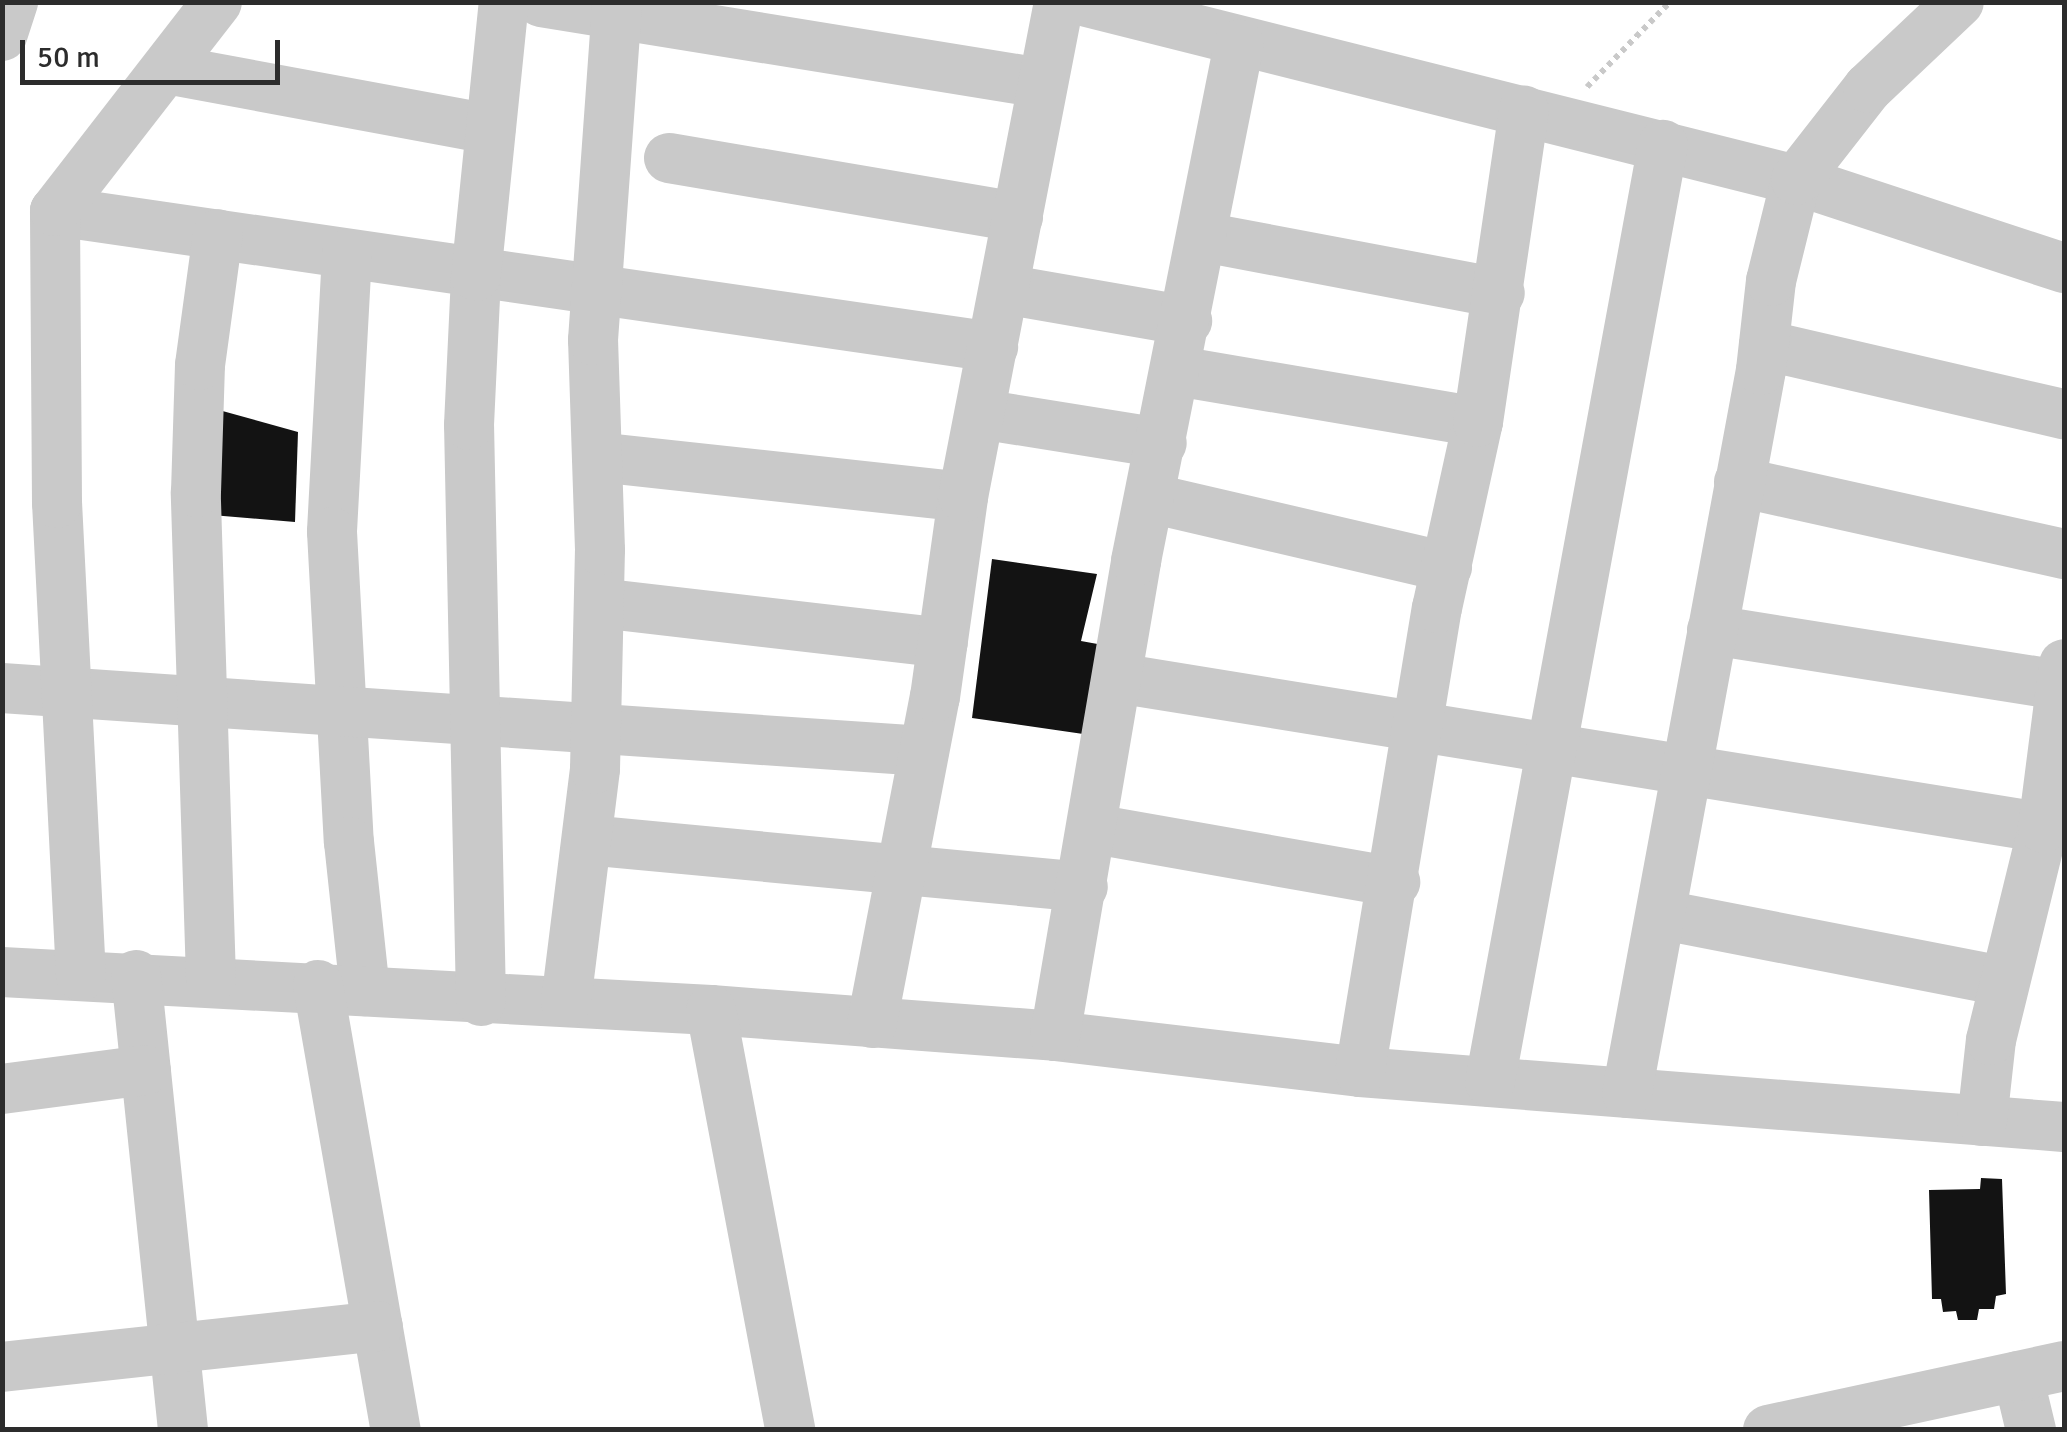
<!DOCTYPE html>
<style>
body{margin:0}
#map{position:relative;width:2067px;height:1432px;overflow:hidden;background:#fff;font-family:Signika,sans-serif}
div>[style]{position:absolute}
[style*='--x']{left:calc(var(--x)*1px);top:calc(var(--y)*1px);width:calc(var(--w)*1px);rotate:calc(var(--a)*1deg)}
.building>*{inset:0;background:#131313}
.path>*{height:6px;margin-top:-3px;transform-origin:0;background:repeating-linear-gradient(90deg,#c9c9c9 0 5px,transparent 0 10px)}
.minor>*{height:50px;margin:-25px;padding:0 25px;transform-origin:25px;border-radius:25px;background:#c9c9c9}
span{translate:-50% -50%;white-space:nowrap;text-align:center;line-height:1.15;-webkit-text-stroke:10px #fff;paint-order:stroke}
.frame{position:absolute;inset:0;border:5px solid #2c2c2c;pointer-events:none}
.scale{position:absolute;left:20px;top:40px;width:260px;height:45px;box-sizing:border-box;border:5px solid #2c2c2c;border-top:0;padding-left:12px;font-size:30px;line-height:35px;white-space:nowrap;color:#2c2c2c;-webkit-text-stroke:8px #fff;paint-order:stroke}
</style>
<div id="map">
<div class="building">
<div style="clip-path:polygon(179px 399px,298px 432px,295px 522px,176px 512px)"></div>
<div style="clip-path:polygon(992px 559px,1097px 574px,1081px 641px,1114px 647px,1097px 736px,972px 718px)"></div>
<div style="clip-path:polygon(1981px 1178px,2002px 1179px,2006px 1294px,1996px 1296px,1994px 1309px,1979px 1309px,1977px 1320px,1958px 1320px,1956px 1311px,1943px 1312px,1941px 1299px,1932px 1299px,1929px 1190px,1980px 1189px)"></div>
</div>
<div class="path">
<div style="--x:1587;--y:87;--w:119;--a:-45.7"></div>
</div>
<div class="minor">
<div style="--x:541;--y:2;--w:507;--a:9.2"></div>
<div style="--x:1087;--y:2;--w:731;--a:14.09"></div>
<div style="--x:1796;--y:180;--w:282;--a:18.2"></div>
<div style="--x:2;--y:36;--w:36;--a:-72"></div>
<div style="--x:166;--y:69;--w:330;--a:10.5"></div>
<div style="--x:669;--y:158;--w:354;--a:9.6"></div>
<div style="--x:55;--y:211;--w:948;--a:8.25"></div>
<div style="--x:1203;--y:237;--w:302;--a:10.7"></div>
<div style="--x:347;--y:254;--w:278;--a:93.1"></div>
<div style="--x:332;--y:532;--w:310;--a:86.9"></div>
<div style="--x:349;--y:842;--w:150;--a:83.9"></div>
<div style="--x:1004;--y:289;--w:186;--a:9.9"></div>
<div style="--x:1764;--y:345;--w:308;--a:13"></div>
<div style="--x:1177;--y:371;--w:305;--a:9.6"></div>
<div style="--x:980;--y:414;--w:184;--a:9.1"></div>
<div style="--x:597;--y:457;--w:368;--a:6.2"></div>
<div style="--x:1739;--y:482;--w:333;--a:12.5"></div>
<div style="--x:1150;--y:498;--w:305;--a:13.1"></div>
<div style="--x:599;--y:603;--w:346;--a:6.6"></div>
<div style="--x:1712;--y:630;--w:353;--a:9"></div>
<div style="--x:1117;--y:678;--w:959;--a:9.18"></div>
<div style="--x:2;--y:688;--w:924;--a:3.91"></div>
<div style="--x:1094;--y:829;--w:306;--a:10"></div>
<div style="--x:587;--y:840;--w:498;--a:5.4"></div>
<div style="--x:1663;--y:915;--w:347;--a:11"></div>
<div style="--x:2;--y:972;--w:710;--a:3.07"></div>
<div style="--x:711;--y:1010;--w:345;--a:4.3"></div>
<div style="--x:1055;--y:1036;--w:307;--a:6.7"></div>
<div style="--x:1360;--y:1072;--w:706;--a:4.47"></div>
<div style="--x:136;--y:975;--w:457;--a:84.1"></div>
<div style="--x:81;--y:976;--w:474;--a:-92.9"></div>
<div style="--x:57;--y:503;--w:292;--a:-90.4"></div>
<div style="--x:55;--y:211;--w:264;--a:-52.2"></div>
<div style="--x:211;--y:979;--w:487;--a:-91.8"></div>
<div style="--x:196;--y:492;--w:127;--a:-88.2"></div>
<div style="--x:200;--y:365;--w:132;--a:-82.2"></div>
<div style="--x:318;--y:985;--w:452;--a:80.1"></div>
<div style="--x:481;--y:1001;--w:576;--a:-91.19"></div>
<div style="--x:469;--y:425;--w:149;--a:-87.3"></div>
<div style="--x:476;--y:276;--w:275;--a:-84.2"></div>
<div style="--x:566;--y:1002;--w:235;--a:-82.9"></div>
<div style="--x:595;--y:769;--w:219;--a:-88.7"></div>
<div style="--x:600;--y:550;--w:210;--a:-91.9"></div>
<div style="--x:593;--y:340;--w:339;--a:-85.9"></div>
<div style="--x:711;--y:1010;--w:427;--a:79.3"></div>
<div style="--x:872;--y:1023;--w:332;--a:-79.1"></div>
<div style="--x:935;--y:697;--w:202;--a:-82"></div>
<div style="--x:963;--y:497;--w:504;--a:-79.02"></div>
<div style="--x:1055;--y:1036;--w:482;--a:-80.3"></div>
<div style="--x:1136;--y:561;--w:527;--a:-78.73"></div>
<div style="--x:1360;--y:1072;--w:470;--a:-80.6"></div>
<div style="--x:1437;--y:608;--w:190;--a:-77.6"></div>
<div style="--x:1478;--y:422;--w:315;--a:-81.6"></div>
<div style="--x:1490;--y:1082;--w:953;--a:-79.54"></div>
<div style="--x:2;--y:1089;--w:145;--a:-7.5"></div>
<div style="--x:1627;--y:1093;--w:735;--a:-79.5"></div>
<div style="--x:1761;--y:370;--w:90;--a:-83.6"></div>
<div style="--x:1771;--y:281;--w:104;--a:-76.1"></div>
<div style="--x:1796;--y:180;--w:117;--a:-52"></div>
<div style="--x:1868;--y:88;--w:125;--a:-43.4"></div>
<div style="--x:1982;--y:1121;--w:81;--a:-83.7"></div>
<div style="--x:1991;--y:1040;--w:218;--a:-76.2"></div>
<div style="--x:2043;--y:828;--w:165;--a:-82.7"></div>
<div style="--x:2;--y:1367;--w:378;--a:-6.2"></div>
<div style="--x:2018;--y:1376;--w:56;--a:76.5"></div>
<div style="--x:1768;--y:1430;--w:303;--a:-12.2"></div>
</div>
<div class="frame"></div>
<div class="scale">50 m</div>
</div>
